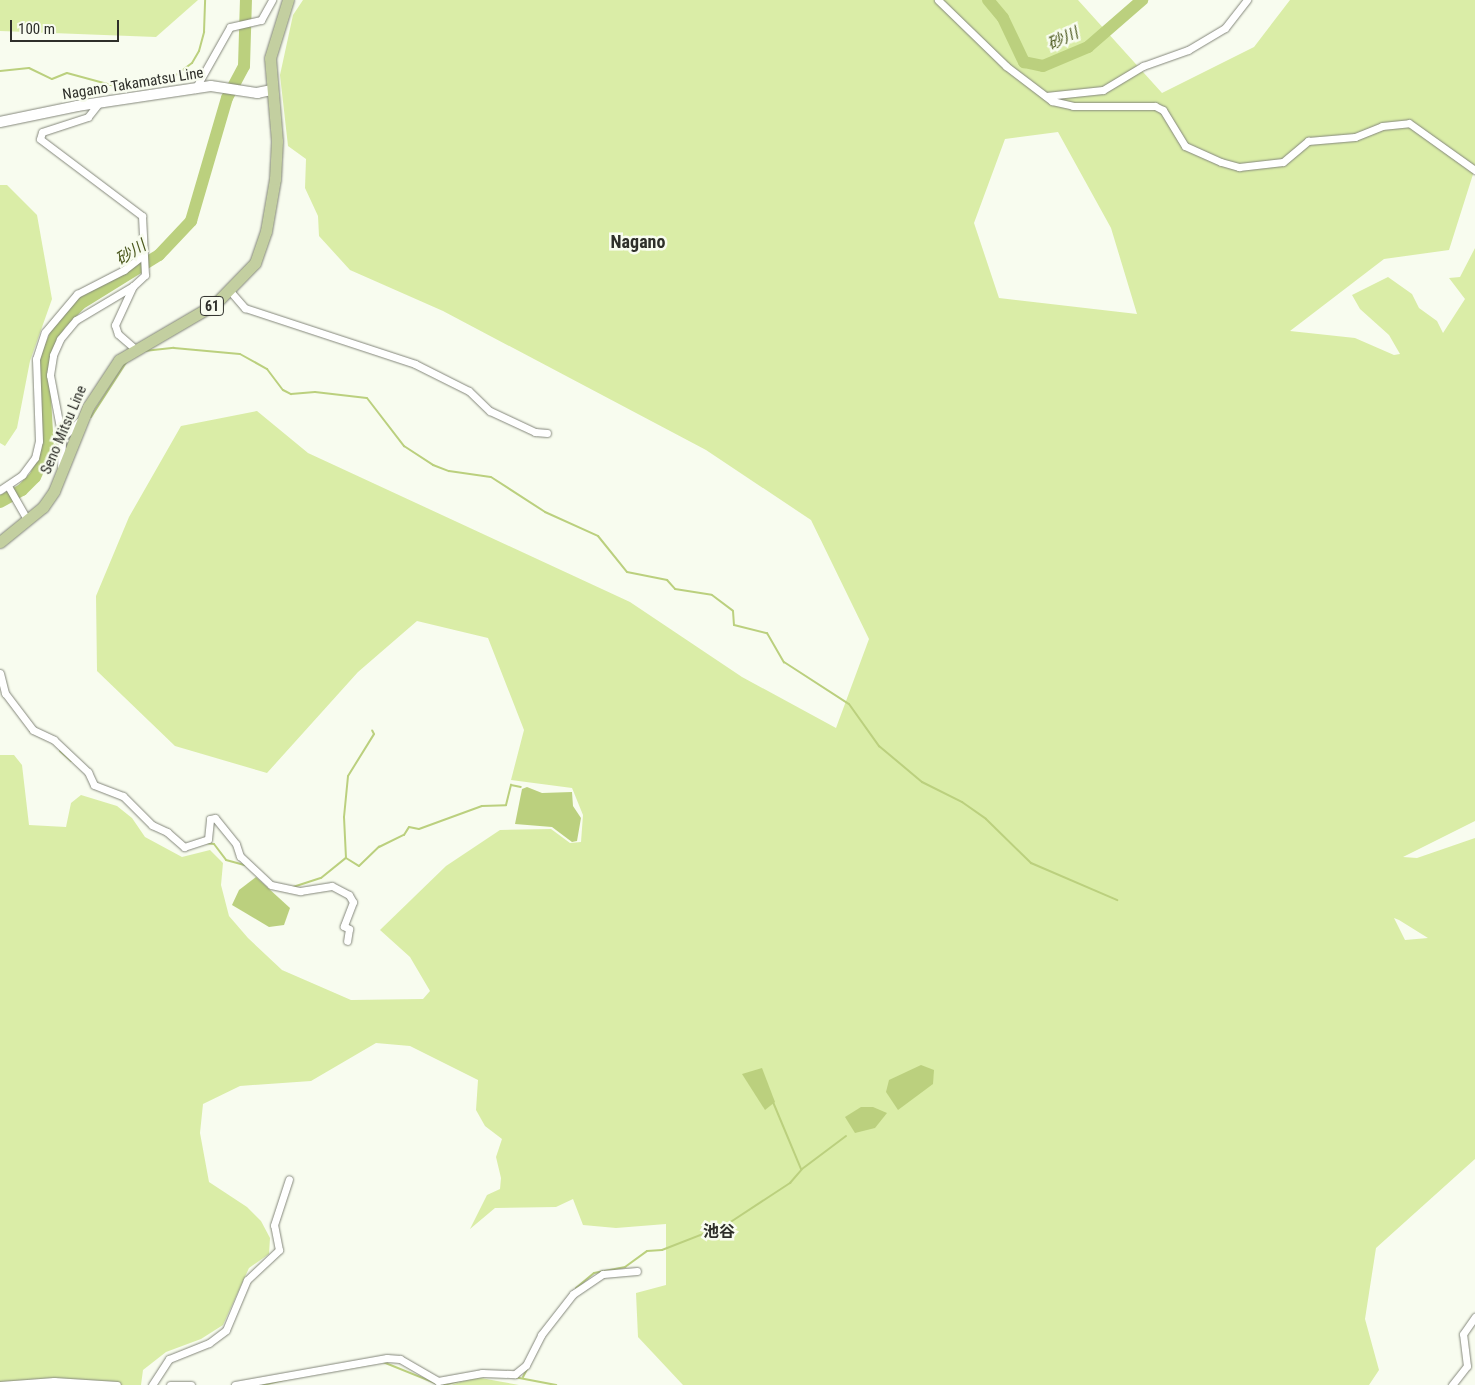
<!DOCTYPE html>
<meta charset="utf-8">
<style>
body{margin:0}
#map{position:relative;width:1475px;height:1385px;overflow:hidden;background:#f8fcef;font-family:"Roboto Condensed","Noto Sans JP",sans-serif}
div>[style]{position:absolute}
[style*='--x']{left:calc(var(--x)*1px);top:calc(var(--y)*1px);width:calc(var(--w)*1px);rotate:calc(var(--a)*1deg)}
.green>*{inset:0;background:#daeda7}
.water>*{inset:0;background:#bbd07e}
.stream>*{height:2px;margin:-1px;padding:0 1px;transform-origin:1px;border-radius:1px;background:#bbd07e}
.river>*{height:12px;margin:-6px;padding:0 6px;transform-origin:6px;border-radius:6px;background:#bbd07e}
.roads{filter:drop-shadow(0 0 1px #84877b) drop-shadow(0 0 1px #84877b)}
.street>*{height:7px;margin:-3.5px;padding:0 3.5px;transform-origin:3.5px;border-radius:3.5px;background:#fff}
.secondary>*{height:10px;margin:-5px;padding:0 5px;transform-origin:5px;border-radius:5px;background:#fff}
.primary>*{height:11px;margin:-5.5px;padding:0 5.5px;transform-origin:5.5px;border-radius:5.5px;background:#c3cfa0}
span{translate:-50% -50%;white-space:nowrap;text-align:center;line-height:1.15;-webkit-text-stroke:5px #f8fcef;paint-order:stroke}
.shield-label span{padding:1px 4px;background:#f8fcef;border:1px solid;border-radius:4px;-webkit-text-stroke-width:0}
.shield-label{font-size:14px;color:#2e2f2a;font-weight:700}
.street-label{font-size:15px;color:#2e2f2a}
.water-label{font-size:16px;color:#4b581e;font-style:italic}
.neighbourhood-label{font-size:16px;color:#2e2f2a;font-weight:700}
.quarter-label{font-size:18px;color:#2e2f2a;font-weight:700}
.scale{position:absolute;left:10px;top:20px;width:109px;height:22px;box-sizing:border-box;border:2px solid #2e2f2a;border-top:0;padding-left:6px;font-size:15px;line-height:18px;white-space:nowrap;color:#2e2f2a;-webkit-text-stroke:4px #f8fcef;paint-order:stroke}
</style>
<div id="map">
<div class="green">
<div style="clip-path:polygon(0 0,198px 0,156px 37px,0 31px)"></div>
<div style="clip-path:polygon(evenodd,303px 0,1078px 0,1162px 93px,1254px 47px,1290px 0,1475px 0,1475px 168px,1449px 250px,1384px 259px,1290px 331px,1355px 338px,1394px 355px,1400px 354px,1389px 335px,1360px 309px,1352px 295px,1388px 277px,1412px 294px,1419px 308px,1437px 321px,1443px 333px,1465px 299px,1449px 278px,1460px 277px,1475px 248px,1475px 821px,1403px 857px,1417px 858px,1475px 838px,1475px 1159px,1376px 1248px,1365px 1319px,1379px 1370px,1369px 1385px,683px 1385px,638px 1337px,636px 1293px,666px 1285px,666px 1224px,616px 1228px,583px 1225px,573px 1199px,556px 1207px,495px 1208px,470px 1229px,487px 1195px,500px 1189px,501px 1178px,496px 1157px,502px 1139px,485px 1126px,476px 1110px,478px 1080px,410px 1046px,376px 1043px,311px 1081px,240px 1086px,203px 1104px,200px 1133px,209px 1182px,247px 1207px,261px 1221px,270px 1238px,269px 1254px,249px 1268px,223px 1325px,201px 1339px,166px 1352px,143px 1370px,141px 1385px,0 1385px,0 755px,14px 755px,22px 765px,29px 825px,66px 827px,71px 803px,81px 795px,117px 806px,132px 818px,145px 837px,182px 857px,210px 850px,223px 863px,221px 885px,229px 916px,248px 938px,282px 970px,351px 1000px,423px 999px,430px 991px,410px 957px,380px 930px,446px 866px,500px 830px,551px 829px,570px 843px,581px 842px,583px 815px,572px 788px,511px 780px,524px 730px,488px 638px,417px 621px,358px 672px,267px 773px,175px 746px,97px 671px,96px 596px,129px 517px,181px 426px,257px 411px,308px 453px,630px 602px,742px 677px,836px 728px,869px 639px,811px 520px,706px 450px,443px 311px,350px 270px,319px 236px,318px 216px,305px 188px,306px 159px,288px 146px,280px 75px,293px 15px,303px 0,1058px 132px,1111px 228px,1137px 314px,999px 298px,974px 223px,1005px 139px,1058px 132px,303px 0,1394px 918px,1399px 920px,1428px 938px,1405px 940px,1394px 918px)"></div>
<div style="clip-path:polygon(0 185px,7px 185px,37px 215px,52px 299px,30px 361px,17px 428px,5px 446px,0 443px)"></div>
<div style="clip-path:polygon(476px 1377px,497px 1381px,519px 1385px,451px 1385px)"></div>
</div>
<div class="water">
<div style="clip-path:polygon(527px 787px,542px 793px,572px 792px,573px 806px,581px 818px,577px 841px,572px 842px,552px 827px,515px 824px,522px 789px)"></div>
<div style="clip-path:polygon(256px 877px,290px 908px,284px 925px,269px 927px,232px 905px,239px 890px)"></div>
<div style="clip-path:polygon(921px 1065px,934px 1070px,933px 1084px,898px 1110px,886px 1092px,889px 1080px)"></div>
<div style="clip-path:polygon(762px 1068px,775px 1102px,765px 1110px,742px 1074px)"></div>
<div style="clip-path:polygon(861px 1107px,873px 1107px,887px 1113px,875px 1128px,855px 1133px,845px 1117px)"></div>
</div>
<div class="stream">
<div style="--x:0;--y:71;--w:29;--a:-6"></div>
<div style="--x:29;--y:68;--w:25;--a:26"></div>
<div style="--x:52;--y:79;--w:16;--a:-22"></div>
<div style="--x:67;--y:73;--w:61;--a:15.2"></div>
<div style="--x:126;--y:89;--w:47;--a:-13.4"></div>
<div style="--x:172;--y:78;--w:25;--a:-37"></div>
<div style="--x:192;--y:63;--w:14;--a:-60"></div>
<div style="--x:199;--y:51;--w:20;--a:-75"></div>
<div style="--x:204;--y:32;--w:32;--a:-88"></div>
<div style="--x:144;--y:351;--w:30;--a:-6"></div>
<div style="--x:174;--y:348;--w:66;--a:5.2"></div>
<div style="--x:240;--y:354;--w:31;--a:29"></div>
<div style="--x:267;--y:369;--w:26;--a:53"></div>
<div style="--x:283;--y:390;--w:9;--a:27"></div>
<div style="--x:291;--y:394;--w:24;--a:-5"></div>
<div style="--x:315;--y:392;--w:52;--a:6.6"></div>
<div style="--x:367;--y:398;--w:61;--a:52.4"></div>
<div style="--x:404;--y:446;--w:35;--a:33"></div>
<div style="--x:433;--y:465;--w:17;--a:21"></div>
<div style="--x:449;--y:471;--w:42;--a:8.1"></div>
<div style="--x:491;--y:477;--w:64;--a:32.9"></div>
<div style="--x:545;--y:512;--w:58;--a:24.4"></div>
<div style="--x:598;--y:536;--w:46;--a:51.1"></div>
<div style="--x:627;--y:572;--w:41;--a:11.3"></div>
<div style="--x:667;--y:580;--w:12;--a:48"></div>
<div style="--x:675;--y:589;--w:37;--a:9"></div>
<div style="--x:712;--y:595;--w:26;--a:37"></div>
<div style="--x:733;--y:611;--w:14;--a:86"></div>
<div style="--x:734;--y:625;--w:34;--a:14"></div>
<div style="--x:767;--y:633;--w:34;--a:60"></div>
<div style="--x:784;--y:662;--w:77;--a:32.9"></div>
<div style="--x:849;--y:704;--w:52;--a:54.5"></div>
<div style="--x:879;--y:746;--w:56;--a:39.9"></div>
<div style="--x:922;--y:782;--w:45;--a:26.6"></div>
<div style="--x:962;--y:802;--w:29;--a:35"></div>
<div style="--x:986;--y:819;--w:63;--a:44.4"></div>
<div style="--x:1031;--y:863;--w:94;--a:23.3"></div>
<div style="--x:91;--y:417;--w:67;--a:-57.3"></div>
<div style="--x:64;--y:440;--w:10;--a:-45"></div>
<div style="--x:48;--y:449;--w:14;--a:-30"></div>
<div style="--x:30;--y:731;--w:17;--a:28"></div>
<div style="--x:60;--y:751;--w:15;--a:42"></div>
<div style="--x:205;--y:843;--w:9;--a:6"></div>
<div style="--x:214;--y:844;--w:20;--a:53"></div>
<div style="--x:226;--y:860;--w:20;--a:15"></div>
<div style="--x:346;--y:858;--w:41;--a:-92.8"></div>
<div style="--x:344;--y:817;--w:41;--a:-84.4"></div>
<div style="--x:348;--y:776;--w:49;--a:-58.2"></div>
<div style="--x:374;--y:734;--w:4;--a:-117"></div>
<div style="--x:293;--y:887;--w:29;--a:-18"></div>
<div style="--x:321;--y:878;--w:32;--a:-39"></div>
<div style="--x:346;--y:858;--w:15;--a:32"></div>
<div style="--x:359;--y:866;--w:28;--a:-44"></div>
<div style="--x:379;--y:847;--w:28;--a:-26"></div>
<div style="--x:404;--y:835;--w:9;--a:-58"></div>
<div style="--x:409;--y:827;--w:10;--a:11"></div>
<div style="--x:419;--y:829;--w:67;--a:-20.1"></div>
<div style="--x:482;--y:806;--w:24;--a:-2"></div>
<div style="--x:506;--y:805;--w:21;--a:-76"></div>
<div style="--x:511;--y:785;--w:10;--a:11"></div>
<div style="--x:773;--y:1102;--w:73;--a:67.3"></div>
<div style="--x:576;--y:1288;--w:23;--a:-40"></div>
<div style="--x:594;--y:1273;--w:32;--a:-11"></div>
<div style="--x:625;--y:1267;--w:27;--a:-36"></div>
<div style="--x:647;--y:1251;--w:15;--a:-4"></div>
<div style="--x:662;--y:1250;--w:69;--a:-21.3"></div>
<div style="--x:726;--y:1225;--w:77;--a:-33.3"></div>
<div style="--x:790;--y:1183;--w:18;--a:-49"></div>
<div style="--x:802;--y:1169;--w:55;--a:-36.9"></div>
<div style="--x:383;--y:1362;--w:61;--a:22"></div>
<div style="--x:307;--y:1375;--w:65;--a:-9.8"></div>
<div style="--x:514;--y:1377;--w:43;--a:10.8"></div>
<div style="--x:523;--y:1377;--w:11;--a:-63"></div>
<div style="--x:263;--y:1385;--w:30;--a:-14"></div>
<div style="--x:444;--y:1385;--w:20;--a:-15"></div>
</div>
<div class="river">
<div style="--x:988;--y:0;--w:23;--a:50"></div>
<div style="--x:1003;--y:18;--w:49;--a:64.5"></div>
<div style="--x:1024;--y:62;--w:19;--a:12"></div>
<div style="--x:1043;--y:66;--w:49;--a:-22.9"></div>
<div style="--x:1088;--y:47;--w:72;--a:-41"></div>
<div style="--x:0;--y:502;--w:25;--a:-29"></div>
<div style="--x:22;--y:490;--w:18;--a:-45"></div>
<div style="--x:35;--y:477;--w:31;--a:-65"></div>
<div style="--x:48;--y:449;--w:84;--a:-93.4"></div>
<div style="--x:43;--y:365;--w:44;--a:-67.5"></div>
<div style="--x:60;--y:324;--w:28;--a:-45"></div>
<div style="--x:80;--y:304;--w:93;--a:-31.8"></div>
<div style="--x:159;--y:255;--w:47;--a:-46.7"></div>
<div style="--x:191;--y:221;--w:128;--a:-73.7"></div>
<div style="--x:227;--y:98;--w:36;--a:-62"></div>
<div style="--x:244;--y:66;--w:66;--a:-88.3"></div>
</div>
<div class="roads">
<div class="street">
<div style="--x:938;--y:0;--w:95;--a:44.1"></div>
<div style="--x:1006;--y:66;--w:58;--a:37.3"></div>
<div style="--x:1052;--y:101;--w:22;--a:13"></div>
<div style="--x:1073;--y:106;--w:82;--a:0"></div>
<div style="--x:1155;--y:106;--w:9;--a:27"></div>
<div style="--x:1163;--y:110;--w:42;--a:58.6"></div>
<div style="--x:1185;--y:146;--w:39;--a:24"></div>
<div style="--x:1221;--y:162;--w:19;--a:16"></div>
<div style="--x:1239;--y:167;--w:44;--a:-6.5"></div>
<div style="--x:1283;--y:162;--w:33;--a:-40"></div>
<div style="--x:1308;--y:141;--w:47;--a:-4.9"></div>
<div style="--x:1355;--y:137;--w:29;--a:-22"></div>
<div style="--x:1382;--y:126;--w:27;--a:-6"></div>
<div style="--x:1409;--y:123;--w:81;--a:35.5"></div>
<div style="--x:195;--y:89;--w:71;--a:-60.6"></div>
<div style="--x:230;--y:27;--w:32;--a:-13"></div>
<div style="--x:261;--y:20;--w:23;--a:-61"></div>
<div style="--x:1046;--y:96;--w:57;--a:-6"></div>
<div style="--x:1103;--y:90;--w:47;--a:-31"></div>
<div style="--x:1143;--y:66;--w:48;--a:-19.6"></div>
<div style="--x:1188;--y:50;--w:43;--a:-30.7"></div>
<div style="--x:1225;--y:28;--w:36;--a:-52"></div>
<div style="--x:98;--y:104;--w:16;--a:128"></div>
<div style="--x:88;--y:117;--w:48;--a:161.9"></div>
<div style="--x:42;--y:132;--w:7;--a:106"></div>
<div style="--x:40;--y:139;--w:128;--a:37"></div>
<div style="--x:142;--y:216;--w:59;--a:87.1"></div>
<div style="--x:145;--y:275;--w:16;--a:137"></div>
<div style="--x:133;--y:286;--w:43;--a:114.8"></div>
<div style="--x:115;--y:325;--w:9;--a:72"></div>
<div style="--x:118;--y:334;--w:23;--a:41"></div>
<div style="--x:230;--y:291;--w:23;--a:49"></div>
<div style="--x:245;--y:308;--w:179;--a:18.2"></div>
<div style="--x:415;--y:364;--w:60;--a:26.6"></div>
<div style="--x:469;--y:391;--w:29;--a:44"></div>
<div style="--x:490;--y:411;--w:50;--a:25"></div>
<div style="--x:535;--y:432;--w:12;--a:5"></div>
<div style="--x:62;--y:438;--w:28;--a:-44"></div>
<div style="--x:61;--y:469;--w:31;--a:-88"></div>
<div style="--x:62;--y:438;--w:64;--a:-100.8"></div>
<div style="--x:50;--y:375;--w:20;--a:-81"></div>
<div style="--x:53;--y:355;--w:17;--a:-66"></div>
<div style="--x:60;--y:339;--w:25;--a:-50"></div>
<div style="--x:76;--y:320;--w:66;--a:-30.8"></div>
<div style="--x:8;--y:486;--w:40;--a:60.3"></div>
<div style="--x:0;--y:490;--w:27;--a:-34"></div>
<div style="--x:22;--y:475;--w:21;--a:-53"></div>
<div style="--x:35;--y:458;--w:17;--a:-77"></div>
<div style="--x:39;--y:441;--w:82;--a:-92.1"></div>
<div style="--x:36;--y:359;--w:28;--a:-72"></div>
<div style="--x:45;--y:332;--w:50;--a:-49.9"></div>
<div style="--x:77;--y:294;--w:53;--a:-27.1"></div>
<div style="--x:124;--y:270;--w:24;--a:-38"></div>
<div style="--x:0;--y:673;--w:21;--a:76"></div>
<div style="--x:5;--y:693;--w:46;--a:52.9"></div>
<div style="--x:33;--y:730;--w:23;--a:25"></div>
<div style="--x:54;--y:740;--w:47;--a:43.3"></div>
<div style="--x:88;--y:772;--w:14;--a:65"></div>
<div style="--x:94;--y:785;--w:31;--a:21"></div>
<div style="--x:123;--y:796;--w:41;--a:45"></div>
<div style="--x:152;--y:825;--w:17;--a:25"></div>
<div style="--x:167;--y:832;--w:23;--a:41"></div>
<div style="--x:184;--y:847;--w:25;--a:-18"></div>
<div style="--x:208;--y:839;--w:20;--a:-84"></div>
<div style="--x:210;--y:819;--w:5;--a:-11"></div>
<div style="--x:215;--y:818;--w:33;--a:51"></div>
<div style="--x:236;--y:844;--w:13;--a:72"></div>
<div style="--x:240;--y:856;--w:42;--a:43.1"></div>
<div style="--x:271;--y:885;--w:30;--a:12"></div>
<div style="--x:300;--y:891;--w:32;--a:-9"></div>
<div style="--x:332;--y:886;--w:19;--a:28"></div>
<div style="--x:349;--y:895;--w:8;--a:60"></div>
<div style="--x:353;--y:902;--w:26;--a:111"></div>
<div style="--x:344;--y:926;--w:6;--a:31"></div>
<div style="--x:349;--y:929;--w:12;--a:99"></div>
<div style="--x:0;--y:1385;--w:54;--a:-4.2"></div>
<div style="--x:54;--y:1381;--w:63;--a:3.6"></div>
<div style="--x:152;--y:1385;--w:31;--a:-57"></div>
<div style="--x:169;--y:1359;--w:43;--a:-21.8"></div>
<div style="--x:209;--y:1343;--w:21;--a:-37"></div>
<div style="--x:226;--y:1330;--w:54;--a:-67.2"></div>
<div style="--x:247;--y:1280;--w:44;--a:-43.2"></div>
<div style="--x:279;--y:1250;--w:25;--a:-101"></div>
<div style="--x:274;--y:1225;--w:48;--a:-71.9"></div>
<div style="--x:170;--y:1385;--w:21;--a:0"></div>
<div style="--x:235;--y:1385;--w:154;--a:-10.1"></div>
<div style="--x:387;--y:1358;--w:13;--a:4"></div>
<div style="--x:400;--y:1359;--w:44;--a:30.1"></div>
<div style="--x:438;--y:1381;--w:45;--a:-10.3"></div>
<div style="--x:482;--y:1373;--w:33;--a:2"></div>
<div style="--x:515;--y:1374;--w:14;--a:-39"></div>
<div style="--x:526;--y:1365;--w:34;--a:-63"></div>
<div style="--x:541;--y:1335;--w:52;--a:-52"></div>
<div style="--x:573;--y:1294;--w:36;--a:-34"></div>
<div style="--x:603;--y:1274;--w:34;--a:-5"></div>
<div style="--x:1452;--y:1385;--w:24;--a:-52"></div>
<div style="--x:1467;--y:1366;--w:32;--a:-97"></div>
<div style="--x:1463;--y:1334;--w:21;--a:-55"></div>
</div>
<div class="secondary">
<div style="--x:0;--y:122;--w:79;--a:-11.7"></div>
<div style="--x:77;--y:106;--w:135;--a:-8.5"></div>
<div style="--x:211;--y:86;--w:47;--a:8.7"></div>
<div style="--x:257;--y:93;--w:14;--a:-12"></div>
</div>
<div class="primary">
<div style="--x:0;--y:542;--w:55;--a:-39.1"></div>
<div style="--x:43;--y:507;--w:19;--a:-55"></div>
<div style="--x:54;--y:491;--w:91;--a:-68"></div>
<div style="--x:88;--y:407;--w:56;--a:-56.6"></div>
<div style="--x:119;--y:360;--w:111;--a:-30.3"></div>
<div style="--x:215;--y:304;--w:57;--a:-45.7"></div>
<div style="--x:255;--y:263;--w:34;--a:-71"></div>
<div style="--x:266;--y:231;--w:53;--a:-80.2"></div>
<div style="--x:275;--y:179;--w:38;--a:-87"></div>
<div style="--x:277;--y:141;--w:83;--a:-94.8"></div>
<div style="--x:270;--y:58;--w:61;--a:-72.8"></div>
</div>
</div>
<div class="shield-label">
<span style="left:212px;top:306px">61</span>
</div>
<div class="street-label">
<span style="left:133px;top:84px;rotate:-9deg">Nagano Takamatsu Line</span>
<span style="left:64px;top:430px;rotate:-67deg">Seno Mitsu Line</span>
</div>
<div class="water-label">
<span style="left:1063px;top:39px;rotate:-25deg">砂川</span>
<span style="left:131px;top:253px;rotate:-32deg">砂川</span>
</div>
<div class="neighbourhood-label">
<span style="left:719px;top:1232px">池谷</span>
</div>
<div class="quarter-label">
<span style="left:638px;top:242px">Nagano</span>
</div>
<div class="scale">100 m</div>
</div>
